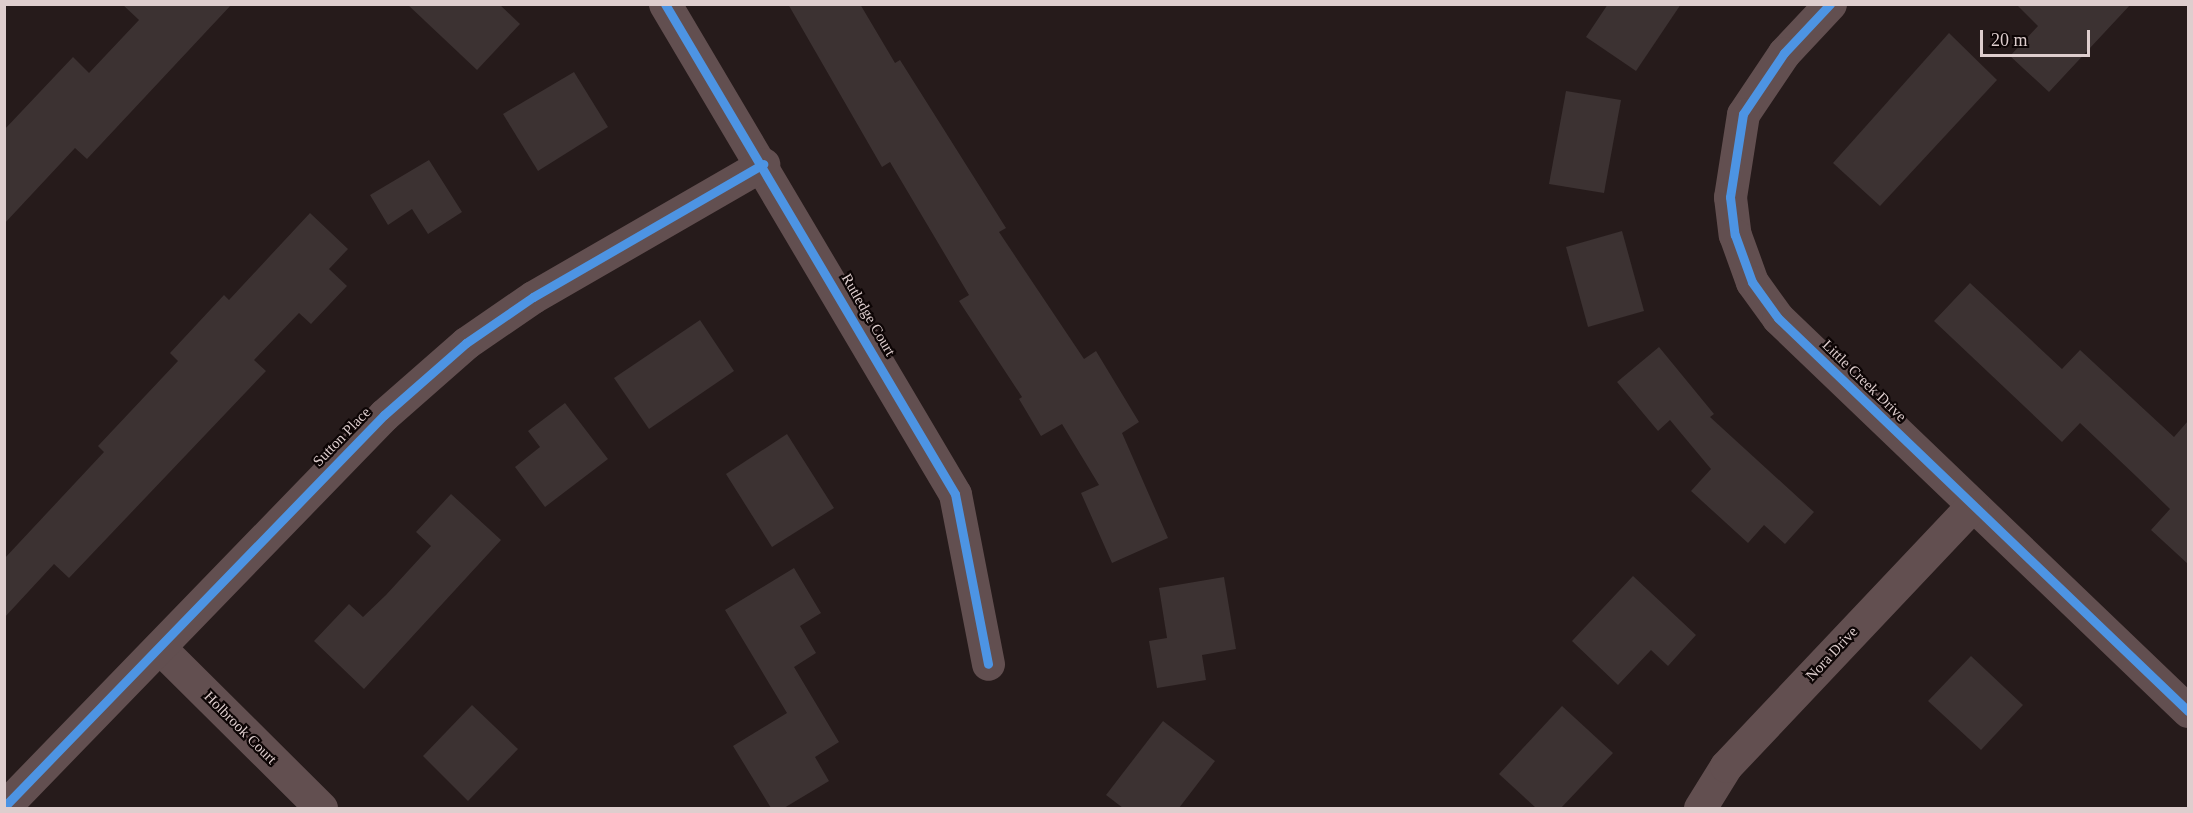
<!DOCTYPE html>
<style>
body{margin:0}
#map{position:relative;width:2193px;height:813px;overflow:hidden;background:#261b1b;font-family:"Times New Roman",serif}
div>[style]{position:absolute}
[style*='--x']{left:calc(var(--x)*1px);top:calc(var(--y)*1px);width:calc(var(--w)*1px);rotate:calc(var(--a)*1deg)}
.building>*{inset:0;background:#3c3232}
.street>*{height:33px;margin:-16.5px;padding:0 16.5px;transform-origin:16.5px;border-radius:16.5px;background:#624f50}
.cycleway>*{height:9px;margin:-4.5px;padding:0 4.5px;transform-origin:4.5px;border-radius:4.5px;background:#4d94e3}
span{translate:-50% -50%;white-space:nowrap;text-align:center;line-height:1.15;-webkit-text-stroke:4.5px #0d0505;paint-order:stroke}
.street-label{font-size:15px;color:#decece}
.frame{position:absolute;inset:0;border:6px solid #decece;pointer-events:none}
.scale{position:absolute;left:1980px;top:30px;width:110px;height:27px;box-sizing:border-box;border:3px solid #decece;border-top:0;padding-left:8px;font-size:18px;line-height:21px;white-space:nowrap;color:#decece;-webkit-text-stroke:4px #0d0505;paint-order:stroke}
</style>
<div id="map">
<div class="building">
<div style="clip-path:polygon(122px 4px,232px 4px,87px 159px,75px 148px,4px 224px,4px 130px,73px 57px,89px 73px,139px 20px)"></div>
<div style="clip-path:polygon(407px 4px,499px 4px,520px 24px,477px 70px)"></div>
<div style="clip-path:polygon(788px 4px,860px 4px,895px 63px,900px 60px,1006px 228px,999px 232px,1084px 359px,1096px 351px,1139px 422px,1122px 433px,1168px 538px,1112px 563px,1081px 493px,1099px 485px,1062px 424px,1041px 436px,1019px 399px,1022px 397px,959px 301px,969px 295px,890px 162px,882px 167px)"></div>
<div style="clip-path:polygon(1608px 4px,1681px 4px,1636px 71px,1586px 37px)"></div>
<div style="clip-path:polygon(2016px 4px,2131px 4px,2049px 92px,2010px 56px,2038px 26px)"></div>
<div style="clip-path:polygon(1949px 33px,1997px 80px,1880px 206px,1833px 163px)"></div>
<div style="clip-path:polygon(574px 72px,608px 127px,538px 171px,503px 114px)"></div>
<div style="clip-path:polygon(1566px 91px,1621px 100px,1604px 193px,1549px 184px)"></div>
<div style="clip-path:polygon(429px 160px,462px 212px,428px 234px,412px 209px,388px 225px,370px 195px)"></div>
<div style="clip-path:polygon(310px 213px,348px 249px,329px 269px,347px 286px,311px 324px,299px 313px,254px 360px,266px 371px,69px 578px,54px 564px,4px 618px,4px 559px,104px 452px,98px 446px,178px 361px,170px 353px,224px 295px,229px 300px)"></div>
<div style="clip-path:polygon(1622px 231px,1644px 311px,1588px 327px,1566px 247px)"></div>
<div style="clip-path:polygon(1970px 283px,2062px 369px,2080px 350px,2174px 437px,2188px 421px,2188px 564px,2151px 530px,2170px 509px,2137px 477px,2080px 423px,2062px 442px,1934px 321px)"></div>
<div style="clip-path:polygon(700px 320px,734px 371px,649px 429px,614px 378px)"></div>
<div style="clip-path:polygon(1659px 347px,1714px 414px,1710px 417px,1814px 512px,1785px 544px,1764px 525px,1748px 543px,1691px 491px,1711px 469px,1670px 420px,1658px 431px,1617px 382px)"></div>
<div style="clip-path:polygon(565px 403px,608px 459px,545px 507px,515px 467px,540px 447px,528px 431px)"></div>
<div style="clip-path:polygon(787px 434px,834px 508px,772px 547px,726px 474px)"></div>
<div style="clip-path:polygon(451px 494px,501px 540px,364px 689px,314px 641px,349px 604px,363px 617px,386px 595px,431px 546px,416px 532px)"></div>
<div style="clip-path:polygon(794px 568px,821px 613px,800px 626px,816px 653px,794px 667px,839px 742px,815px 757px,829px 781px,784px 808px,771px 808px,733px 746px,787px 713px,725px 610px)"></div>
<div style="clip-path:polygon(1633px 576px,1696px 635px,1668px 666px,1651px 650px,1618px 685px,1572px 641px)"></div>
<div style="clip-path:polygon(1224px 577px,1236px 649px,1202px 655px,1206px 680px,1157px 688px,1149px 641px,1167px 638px,1159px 588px)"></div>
<div style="clip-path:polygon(1971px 656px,2023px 705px,1981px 750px,1928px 701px)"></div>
<div style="clip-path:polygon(472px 705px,518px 749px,468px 801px,423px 756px)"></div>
<div style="clip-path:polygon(1562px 706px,1613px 753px,1561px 808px,1536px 808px,1499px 774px)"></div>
<div style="clip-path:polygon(1163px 721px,1215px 761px,1179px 808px,1123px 808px,1106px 795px)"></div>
</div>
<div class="street">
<div style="--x:665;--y:4;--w:569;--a:59.38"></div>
<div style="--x:955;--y:494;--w:173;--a:79"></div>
<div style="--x:1830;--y:4;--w:67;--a:133.2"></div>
<div style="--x:1784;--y:53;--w:73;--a:123.9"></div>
<div style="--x:1743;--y:114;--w:84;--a:98.9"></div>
<div style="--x:1730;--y:197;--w:38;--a:83"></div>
<div style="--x:1735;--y:235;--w:50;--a:70.1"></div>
<div style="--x:1752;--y:282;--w:44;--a:54.2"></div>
<div style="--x:1778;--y:318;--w:568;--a:43.79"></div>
<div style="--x:160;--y:648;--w:227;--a:44.8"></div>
<div style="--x:4;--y:807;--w:546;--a:-45.89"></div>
<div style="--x:384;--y:415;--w:109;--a:-41.3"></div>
<div style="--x:466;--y:343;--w:81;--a:-34.5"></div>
<div style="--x:533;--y:297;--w:266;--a:-30"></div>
<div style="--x:1700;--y:808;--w:49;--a:-58.2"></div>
<div style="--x:1726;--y:766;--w:358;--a:-46.6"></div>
</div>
<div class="cycleway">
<div style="--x:665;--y:4;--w:569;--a:59.38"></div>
<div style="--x:955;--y:494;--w:173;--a:79"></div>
<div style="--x:1830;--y:4;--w:67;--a:133.2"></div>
<div style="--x:1784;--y:53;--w:73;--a:123.9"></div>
<div style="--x:1743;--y:114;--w:84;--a:98.9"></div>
<div style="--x:1730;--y:197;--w:38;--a:83"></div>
<div style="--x:1735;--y:235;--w:50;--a:70.1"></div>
<div style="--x:1752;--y:282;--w:44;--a:54.2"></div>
<div style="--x:1778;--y:318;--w:568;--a:43.79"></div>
<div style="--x:4;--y:807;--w:546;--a:-45.89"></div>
<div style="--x:384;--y:415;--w:109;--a:-41.3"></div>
<div style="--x:466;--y:343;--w:81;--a:-34.5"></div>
<div style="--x:533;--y:297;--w:266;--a:-30"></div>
</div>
<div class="street-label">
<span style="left:868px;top:315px;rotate:60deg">Rutledge Court</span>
<span style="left:1864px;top:381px;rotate:44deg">Little Creek Drive</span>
<span style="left:342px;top:437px;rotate:-46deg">Sutton Place</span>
<span style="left:1832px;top:654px;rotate:-47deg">Nora Drive</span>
<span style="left:240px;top:728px;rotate:45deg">Holbrook Court</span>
</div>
<div class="frame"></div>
<div class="scale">20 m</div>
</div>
